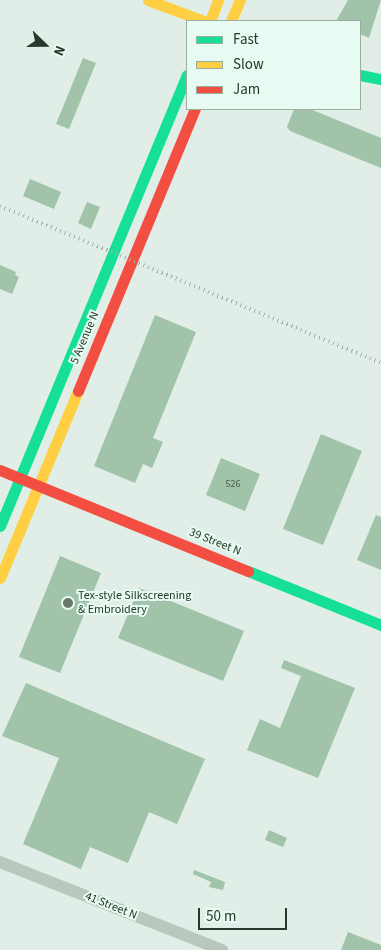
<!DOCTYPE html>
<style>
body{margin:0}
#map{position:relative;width:381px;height:950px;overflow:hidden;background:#e0eee7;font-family:"Source Sans 3",sans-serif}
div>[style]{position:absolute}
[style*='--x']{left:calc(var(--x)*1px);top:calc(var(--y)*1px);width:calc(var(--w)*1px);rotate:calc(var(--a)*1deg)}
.building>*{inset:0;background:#a0c3aa}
.street>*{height:12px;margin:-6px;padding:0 6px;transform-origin:6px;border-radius:6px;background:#b9c7bf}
.fast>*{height:11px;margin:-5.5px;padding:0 5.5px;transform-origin:5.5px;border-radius:5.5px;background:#16e098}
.slow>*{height:11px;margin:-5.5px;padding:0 5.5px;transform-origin:5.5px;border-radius:5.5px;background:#ffcf43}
.jam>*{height:11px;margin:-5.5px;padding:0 5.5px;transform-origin:5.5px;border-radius:5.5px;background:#f24e42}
.rail>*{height:4px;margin-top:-2px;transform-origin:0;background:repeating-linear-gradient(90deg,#a4aea8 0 1px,transparent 0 5px)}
.dots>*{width:14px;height:14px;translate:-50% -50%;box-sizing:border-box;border:2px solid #e7fbf2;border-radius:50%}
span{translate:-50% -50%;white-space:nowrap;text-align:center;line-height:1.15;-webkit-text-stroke:4px #e7fbf2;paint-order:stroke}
.number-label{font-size:10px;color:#455b4c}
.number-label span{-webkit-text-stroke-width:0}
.street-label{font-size:12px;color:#27382c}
.poi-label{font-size:12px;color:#27382c}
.left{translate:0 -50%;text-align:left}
.legend{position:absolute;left:186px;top:20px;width:175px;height:90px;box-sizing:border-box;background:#e7fbf2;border:1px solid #9aada3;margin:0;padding:6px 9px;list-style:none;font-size:15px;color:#27382c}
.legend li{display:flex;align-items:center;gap:10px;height:25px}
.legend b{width:25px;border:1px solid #9aada3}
.north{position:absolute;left:20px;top:20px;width:50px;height:50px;-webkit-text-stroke:4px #e7fbf2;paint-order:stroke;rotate:112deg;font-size:14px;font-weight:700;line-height:20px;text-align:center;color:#27382c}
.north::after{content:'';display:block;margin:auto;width:18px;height:22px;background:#27382c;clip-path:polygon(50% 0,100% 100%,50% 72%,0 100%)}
.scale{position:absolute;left:198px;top:908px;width:89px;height:22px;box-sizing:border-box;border:2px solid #27382c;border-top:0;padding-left:6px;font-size:15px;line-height:18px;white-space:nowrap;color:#27382c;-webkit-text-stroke:4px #e7fbf2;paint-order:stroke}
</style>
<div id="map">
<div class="building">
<div style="clip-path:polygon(348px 0,381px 0,369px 38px,360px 34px,360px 21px,336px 21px)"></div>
<div style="clip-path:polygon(83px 58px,96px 63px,69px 129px,56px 124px)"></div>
<div style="clip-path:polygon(294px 109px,310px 109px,381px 138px,381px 168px,290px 131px,287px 127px)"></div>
<div style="clip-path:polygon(30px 179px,61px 192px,54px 209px,23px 196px)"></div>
<div style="clip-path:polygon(87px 202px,100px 207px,91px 229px,78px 223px)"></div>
<div style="clip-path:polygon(0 265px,16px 272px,15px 275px,19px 277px,12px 294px,0 289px)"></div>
<div style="clip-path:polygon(155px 315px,196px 332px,153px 438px,163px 442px,152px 468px,143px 464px,135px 483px,94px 466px)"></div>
<div style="clip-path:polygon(321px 434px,362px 451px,323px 545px,283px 529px)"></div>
<div style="clip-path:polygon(221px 458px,260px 474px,245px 511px,206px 495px)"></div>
<div style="clip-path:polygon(376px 515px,381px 517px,381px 570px,357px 560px)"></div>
<div style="clip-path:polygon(60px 556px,101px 573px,60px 673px,19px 657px)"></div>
<div style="clip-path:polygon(139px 588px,244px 631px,223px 681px,118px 638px)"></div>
<div style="clip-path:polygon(284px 660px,355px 688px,318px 778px,247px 750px,260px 719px,280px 728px,301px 676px,281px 668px)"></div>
<div style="clip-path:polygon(26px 683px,205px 759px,177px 824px,149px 812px,128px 863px,90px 847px,81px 869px,23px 844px,59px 758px,2px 736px)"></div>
<div style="clip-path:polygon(269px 830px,287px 838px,283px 847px,265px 840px)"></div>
<div style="clip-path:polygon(194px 870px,225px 882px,223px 890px,209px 887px,211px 882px,193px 874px)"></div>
<div style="clip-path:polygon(348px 932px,381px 945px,381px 950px,341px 950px)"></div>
</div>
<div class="street">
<div style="--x:0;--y:862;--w:239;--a:21.6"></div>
</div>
<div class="fast">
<div style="--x:360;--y:75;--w:21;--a:11"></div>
<div style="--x:0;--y:526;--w:488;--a:-67.5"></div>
<div style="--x:248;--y:571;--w:144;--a:22.1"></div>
</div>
<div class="slow">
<div style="--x:148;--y:0;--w:60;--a:20.6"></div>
<div style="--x:210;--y:21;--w:22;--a:-69"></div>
<div style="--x:231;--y:21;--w:23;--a:-67"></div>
<div style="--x:0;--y:578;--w:203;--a:-67.4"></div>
</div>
<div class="jam">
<div style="--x:78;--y:391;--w:305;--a:-67.5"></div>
<div style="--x:0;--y:470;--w:268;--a:22.2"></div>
</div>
<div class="rail">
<div style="--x:0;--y:206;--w:412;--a:22.4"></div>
</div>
<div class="dots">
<div style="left:68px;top:603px;background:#68786d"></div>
</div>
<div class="number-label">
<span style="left:233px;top:485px">526</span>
</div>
<div class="street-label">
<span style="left:85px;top:338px;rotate:-67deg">5 Avenue N</span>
<span style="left:215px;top:542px;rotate:22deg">39 Street N</span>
<span style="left:111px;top:906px;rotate:22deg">41 Street N</span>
</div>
<div class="poi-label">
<span class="left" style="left:78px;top:603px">Tex-style Silkscreening<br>&amp; Embroidery</span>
</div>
<ul class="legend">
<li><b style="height:6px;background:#16e098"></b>Fast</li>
<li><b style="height:6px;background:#ffcf43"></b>Slow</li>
<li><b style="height:6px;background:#f24e42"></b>Jam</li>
</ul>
<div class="north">N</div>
<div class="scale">50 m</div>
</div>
